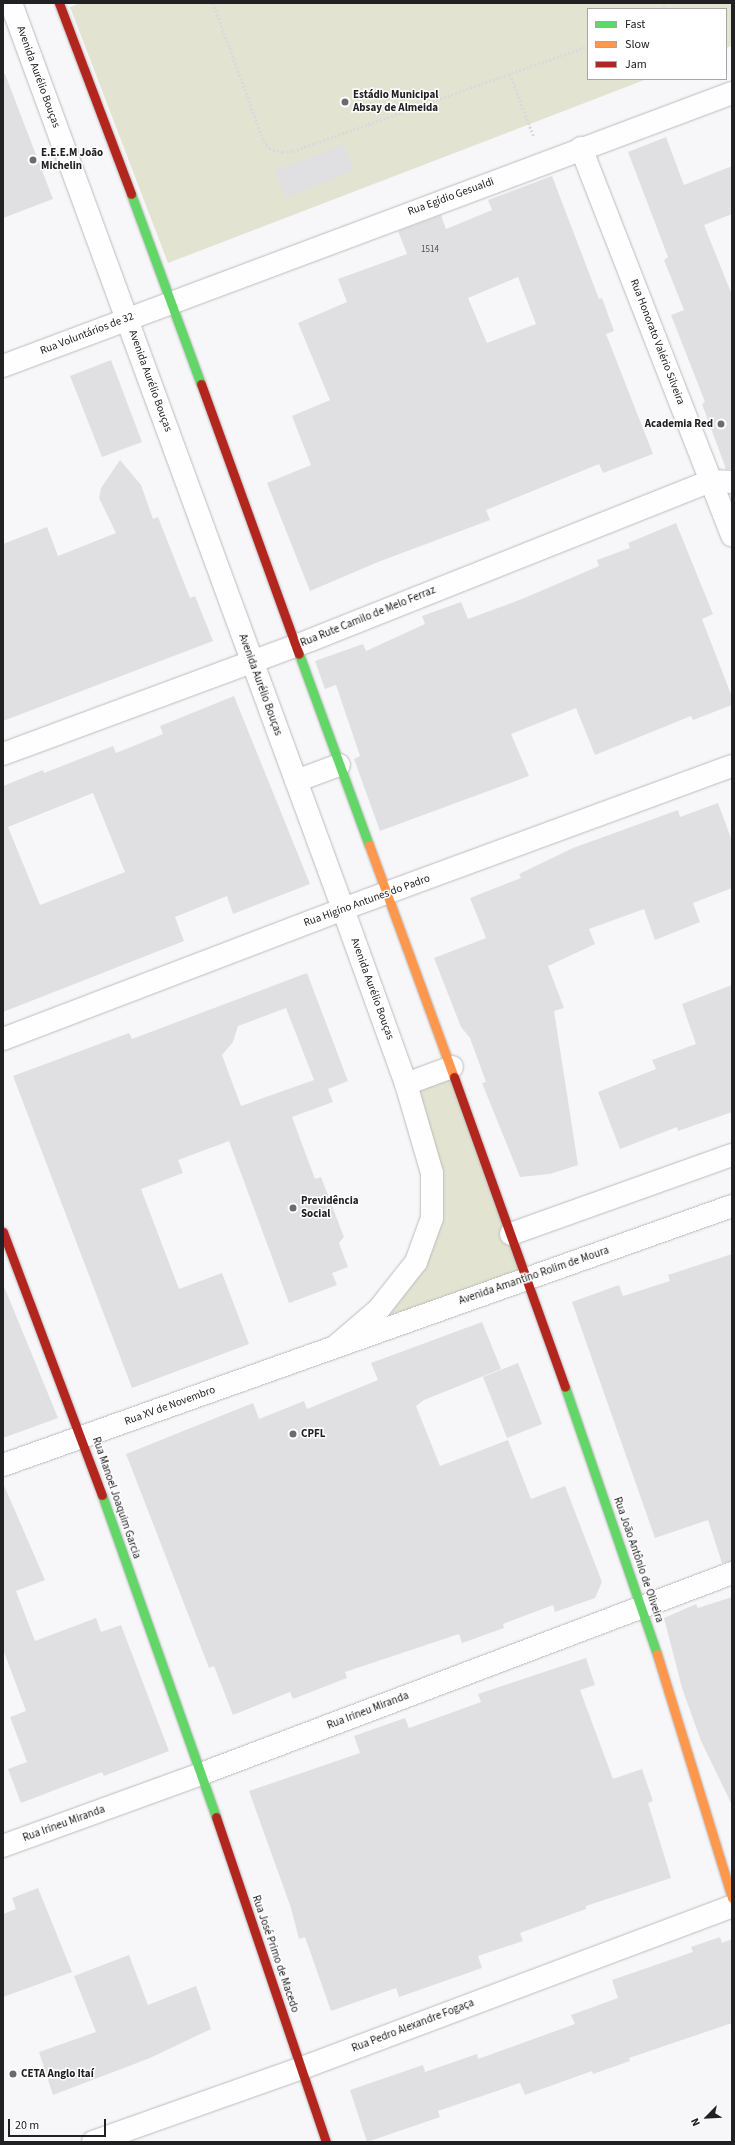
<!DOCTYPE html>
<meta charset="utf-8">
<style>
body{margin:0}
#map{position:relative;width:735px;height:2145px;overflow:hidden;background:#f7f7fa;font-family:"Source Sans 3",sans-serif}
div>[style]{position:absolute}
[style*='--x']{left:calc(var(--x)*1px);top:calc(var(--y)*1px);width:calc(var(--w)*1px);rotate:calc(var(--a)*1deg)}
.green>*{inset:0;background:#e2e4d1}
.building>*{inset:0;background:#e0e0e3}
.path>*{height:2.5px;margin-top:-1.25px;transform-origin:0;background:repeating-linear-gradient(90deg,#dadadb 0 2px,transparent 0 4px)}
.roads{filter:drop-shadow(0 0 1px #bbbbbd) drop-shadow(0 0 1px #bbbbbd)}
.street>*{height:22px;margin:-11px;padding:0 11px;transform-origin:11px;border-radius:11px;background:#fefefe}
.fast>*{height:9px;margin:-4.5px;padding:0 4.5px;transform-origin:4.5px;border-radius:4.5px;background:#63d668}
.slow>*{height:9px;margin:-4.5px;padding:0 4.5px;transform-origin:4.5px;border-radius:4.5px;background:#ff974d}
.jam>*{height:9px;margin:-4.5px;padding:0 4.5px;transform-origin:4.5px;border-radius:4.5px;background:#b3261e}
.dots>*{width:11px;height:11px;translate:-50% -50%;box-sizing:border-box;border:2px solid #fff;border-radius:50%}
span{translate:-50% -50%;white-space:nowrap;text-align:center;line-height:1.15;-webkit-text-stroke:3px #fff;paint-order:stroke}
.number-label{font-size:9px;color:#515153}
.number-label span{-webkit-text-stroke-width:0}
.street-label{font-size:11px;color:#212123}
.poi-label{font-size:11px;color:#212123;font-weight:700}
.left{translate:0 -50%;text-align:left}
.right{translate:-100% -50%;text-align:right}
.frame{position:absolute;inset:0;border:4px solid #212123;pointer-events:none}
.legend{position:absolute;left:587px;top:8px;width:140px;height:72px;box-sizing:border-box;background:#fff;border:1px solid #a6a6a7;margin:0;padding:5px 7px;list-style:none;font-size:12px;color:#212123}
.legend li{display:flex;align-items:center;gap:8px;height:20px}
.legend b{width:20px;border:1px solid #a6a6a7}
.north{position:absolute;left:687px;top:2097px;width:40px;height:40px;-webkit-text-stroke:3px #fff;paint-order:stroke;rotate:246deg;font-size:11px;font-weight:700;line-height:16px;text-align:center;color:#212123}
.north::after{content:'';display:block;margin:auto;width:14px;height:18px;background:#212123;clip-path:polygon(50% 0,100% 100%,50% 72%,0 100%)}
.scale{position:absolute;left:8px;top:2119px;width:98px;height:18px;box-sizing:border-box;border:2px solid #212123;border-top:0;padding-left:5px;font-size:12px;line-height:14px;white-space:nowrap;color:#212123;-webkit-text-stroke:3px #fff;paint-order:stroke}
</style>
<div id="map">
<div class="green">
<div style="clip-path:polygon(81px 3px,732px 3px,732px 46px,726px 48px,726px 9px,588px 9px,588px 79px,647px 79px,168px 263px,70px 7px)"></div>
<div style="clip-path:polygon(449px 1074px,521px 1277px,360px 1333px,437px 1211px,411px 1087px)"></div>
</div>
<div class="building">
<div style="clip-path:polygon(3px 74px,5px 74px,53px 199px,3px 218px)"></div>
<div style="clip-path:polygon(666px 137px,684px 185px,732px 166px,732px 214px,704px 225px,732px 295px,732px 469px,726px 469px,702px 404px,705px 402px,671px 315px,684px 310px,664px 260px,668px 257px,628px 152px)"></div>
<div style="clip-path:polygon(344px 144px,354px 170px,286px 198px,275px 171px)"></div>
<div style="clip-path:polygon(evenodd,552px 176px,599px 299px,602px 298px,614px 331px,606px 334px,653px 454px,603px 473px,599px 464px,486px 510px,490px 520px,378px 562px,310px 591px,267px 483px,311px 465px,292px 416px,330px 400px,298px 323px,347px 302px,338px 279px,407px 254px,398px 231px,441px 215px,446px 229px,492px 210px,488px 200px,552px 176px,518px 277px,536px 324px,487px 343px,468px 298px,518px 277px)"></div>
<div style="clip-path:polygon(111px 360px,142px 442px,102px 457px,70px 376px)"></div>
<div style="clip-path:polygon(120px 460px,141px 485px,153px 519px,158px 517px,190px 598px,195px 596px,213px 641px,3px 721px,3px 544px,47px 527px,58px 556px,116px 533px,99px 498px,101px 488px)"></div>
<div style="clip-path:polygon(676px 523px,713px 614px,702px 619px,732px 697px,732px 705px,693px 720px,691px 716px,595px 755px,576px 708px,511px 734px,529px 776px,380px 831px,354px 759px,360px 756px,336px 685px,325px 689px,315px 661px,363px 644px,366px 651px,425px 624px,422px 616px,461px 602px,468px 619px,522px 599px,599px 566px,597px 560px,630px 548px,628px 543px)"></div>
<div style="clip-path:polygon(evenodd,234px 696px,310px 884px,233px 914px,227px 896px,175px 917px,184px 941px,3px 1012px,3px 786px,43px 770px,44px 773px,113px 746px,116px 753px,163px 734px,160px 726px,234px 696px,93px 793px,125px 872px,40px 905px,8px 827px,93px 793px)"></div>
<div style="clip-path:polygon(718px 803px,732px 841px,732px 888px,693px 903px,700px 922px,655px 940px,644px 909px,589px 929px,595px 944px,548px 966px,564px 1008px,554px 1011px,578px 1165px,550px 1174px,520px 1177px,482px 1083px,486px 1082px,470px 1038px,461px 1027px,434px 958px,486px 938px,470px 898px,521px 878px,519px 874px,573px 848px,678px 810px,680px 817px)"></div>
<div style="clip-path:polygon(evenodd,307px 973px,348px 1081px,328px 1089px,333px 1102px,292px 1117px,315px 1179px,321px 1177px,344px 1237px,339px 1243px,348px 1267px,332px 1273px,337px 1285px,289px 1303px,229px 1141px,178px 1160px,183px 1173px,141px 1189px,179px 1289px,222px 1273px,249px 1344px,132px 1388px,13px 1076px,129px 1033px,132px 1039px,307px 973px,286px 1008px,314px 1080px,241px 1106px,222px 1055px,233px 1042px,238px 1026px,286px 1008px)"></div>
<div style="clip-path:polygon(732px 985px,732px 1112px,678px 1131px,677px 1127px,620px 1149px,598px 1092px,656px 1069px,652px 1060px,696px 1044px,682px 1004px)"></div>
<div style="clip-path:polygon(732px 1254px,732px 1561px,722px 1563px,708px 1520px,655px 1538px,572px 1302px,619px 1285px,623px 1296px,670px 1281px,668px 1275px)"></div>
<div style="clip-path:polygon(3px 1284px,58px 1418px,3px 1438px)"></div>
<div style="clip-path:polygon(482px 1322px,501px 1369px,424px 1400px,416px 1406px,440px 1466px,508px 1440px,531px 1499px,565px 1486px,602px 1582px,595px 1598px,555px 1612px,553px 1605px,503px 1624px,504px 1628px,462px 1643px,459px 1634px,345px 1672px,347px 1678px,293px 1699px,290px 1692px,233px 1715px,214px 1666px,209px 1668px,126px 1454px,253px 1403px,259px 1419px,304px 1401px,307px 1409px,378px 1380px,371px 1363px)"></div>
<div style="clip-path:polygon(518px 1363px,542px 1424px,507px 1438px,483px 1377px)"></div>
<div style="clip-path:polygon(3px 1483px,45px 1580px,16px 1591px,35px 1641px,96px 1618px,101px 1632px,121px 1625px,169px 1751px,104px 1776px,102px 1772px,21px 1803px,8px 1769px,27px 1762px,10px 1717px,26px 1711px,3px 1649px)"></div>
<div style="clip-path:polygon(732px 1597px,732px 1805px,701px 1741px,682px 1688px,664px 1618px,696px 1604px,698px 1608px)"></div>
<div style="clip-path:polygon(586px 1658px,595px 1685px,580px 1690px,613px 1779px,642px 1769px,653px 1801px,648px 1803px,671px 1878px,586px 1906px,586px 1909px,520px 1933px,523px 1941px,478px 1956px,482px 1968px,399px 1997px,396px 1988px,331px 2011px,305px 1937px,299px 1939px,291px 1908px,249px 1791px,360px 1753px,354px 1736px,405px 1718px,409px 1728px,481px 1702px,478px 1694px)"></div>
<div style="clip-path:polygon(38px 1888px,72px 1972px,3px 1997px,3px 1914px,16px 1909px,12px 1898px)"></div>
<div style="clip-path:polygon(720px 1937px,722px 1943px,732px 1939px,732px 2023px,629px 2058px,630px 2061px,593px 2074px,592px 2071px,525px 2095px,520px 2083px,438px 2111px,440px 2117px,367px 2142px,350px 2090px,423px 2065px,425px 2072px,477px 2054px,478px 2059px,575px 2024px,571px 2015px,618px 1998px,612px 1980px,693px 1952px,691px 1947px)"></div>
<div style="clip-path:polygon(129px 1955px,148px 2005px,196px 1986px,211px 2029px,150px 2058px,53px 2095px,39px 2052px,96px 2032px,74px 1976px)"></div>
</div>
<div class="path">
<div style="--x:213;--y:3;--w:147;--a:69.7"></div>
<div style="--x:264;--y:141;--w:9;--a:54"></div>
<div style="--x:269;--y:148;--w:14;--a:17"></div>
<div style="--x:282;--y:152;--w:11;--a:-5"></div>
<div style="--x:293;--y:151;--w:313;--a:-19.6"></div>
<div style="--x:663;--y:9;--w:6;--a:-81"></div>
<div style="--x:510;--y:74;--w:67;--a:69.1"></div>
</div>
<div class="roads">
<div class="street">
<div style="--x:11;--y:3;--w:965;--a:69.87"></div>
<div style="--x:343;--y:909;--w:186;--a:70.2"></div>
<div style="--x:406;--y:1084;--w:93;--a:73.7"></div>
<div style="--x:432;--y:1173;--w:45;--a:90"></div>
<div style="--x:432;--y:1218;--w:47;--a:110"></div>
<div style="--x:416;--y:1262;--w:60;--a:128.2"></div>
<div style="--x:379;--y:1309;--w:57;--a:139.3"></div>
<div style="--x:581;--y:148;--w:416;--a:68.7"></div>
<div style="--x:3;--y:366;--w:778;--a:-20.53"></div>
<div style="--x:3;--y:754;--w:328;--a:-20.3"></div>
<div style="--x:311;--y:640;--w:430;--a:-21.7"></div>
<div style="--x:711;--y:481;--w:21;--a:3"></div>
<div style="--x:296;--y:781;--w:46;--a:-20.4"></div>
<div style="--x:3;--y:1039;--w:364;--a:-20.9"></div>
<div style="--x:343;--y:909;--w:414;--a:-20.2"></div>
<div style="--x:406;--y:1084;--w:49;--a:-20.3"></div>
<div style="--x:511;--y:1234;--w:235;--a:-19.7"></div>
<div style="--x:3;--y:1465;--w:774;--a:-19.56"></div>
<div style="--x:3;--y:1846;--w:211;--a:-20"></div>
<div style="--x:201;--y:1774;--w:568;--a:-20.73"></div>
<div style="--x:93;--y:2142;--w:222;--a:-19.5"></div>
<div style="--x:302;--y:2068;--w:460;--a:-20.6"></div>
</div>
<div class="fast">
<div style="--x:131;--y:194;--w:202;--a:69.8"></div>
<div style="--x:299;--y:654;--w:203;--a:69.9"></div>
<div style="--x:565;--y:1387;--w:282;--a:71"></div>
<div style="--x:102;--y:1495;--w:342;--a:70.5"></div>
</div>
<div class="slow">
<div style="--x:369;--y:845;--w:247;--a:69.9"></div>
<div style="--x:657;--y:1654;--w:255;--a:72.9"></div>
</div>
<div class="jam">
<div style="--x:59;--y:3;--w:204;--a:69.3"></div>
<div style="--x:201;--y:384;--w:287;--a:70.1"></div>
<div style="--x:454;--y:1077;--w:329;--a:70.3"></div>
<div style="--x:3;--y:1232;--w:281;--a:69.4"></div>
<div style="--x:216;--y:1817;--w:343;--a:71.3"></div>
</div>
</div>
<div class="dots">
<div style="left:345px;top:102px;background:#6c6c6e"></div>
<div style="left:33px;top:160px;background:#6c6c6e"></div>
<div style="left:721px;top:424px;background:#6c6c6e"></div>
<div style="left:293px;top:1208px;background:#6c6c6e"></div>
<div style="left:293px;top:1434px;background:#6c6c6e"></div>
<div style="left:13px;top:2074px;background:#6c6c6e"></div>
</div>
<div class="number-label">
<span style="left:430px;top:250px">1514</span>
</div>
<div class="street-label">
<span style="left:38px;top:77px;rotate:70deg">Avenida Aurélio Bouças</span>
<span style="left:451px;top:197px;rotate:-20deg">Rua Egídio Gesualdi</span>
<span style="left:87px;top:334px;rotate:-21deg">Rua Voluntários de 32</span>
<span style="left:657px;top:342px;rotate:69deg">Rua Honorato Valério Silveira</span>
<span style="left:150px;top:381px;rotate:70deg">Avenida Aurélio Bouças</span>
<span style="left:368px;top:617px;rotate:-22deg">Rua Rute Camilo de Melo Ferraz</span>
<span style="left:260px;top:685px;rotate:70deg">Avenida Aurélio Bouças</span>
<span style="left:367px;top:901px;rotate:-20deg">Rua Higíno Antunes do Padro</span>
<span style="left:372px;top:989px;rotate:70deg">Avenida Aurélio Bouças</span>
<span style="left:534px;top:1276px;rotate:-19deg">Avenida Amantino Rolim de Moura</span>
<span style="left:170px;top:1406px;rotate:-20deg">Rua XV de Novembro</span>
<span style="left:116px;top:1498px;rotate:71deg">Rua Manoel Joaquim Garcia</span>
<span style="left:638px;top:1560px;rotate:71deg">Rua João Antônio de Oliveira</span>
<span style="left:368px;top:1711px;rotate:-21deg">Rua Irineu Miranda</span>
<span style="left:64px;top:1824px;rotate:-20deg">Rua Irineu Miranda</span>
<span style="left:275px;top:1954px;rotate:71deg">Rua José Primo de Macedo</span>
<span style="left:413px;top:2026px;rotate:-21deg">Rua Pedro Alexandre Fogaça</span>
</div>
<div class="poi-label">
<span class="left" style="left:353px;top:102px">Estádio Municipal<br>Absay de Almeida</span>
<span class="left" style="left:41px;top:160px">E.E.E.M João<br>Michelin</span>
<span class="right" style="left:713px;top:424px">Academia Red</span>
<span class="left" style="left:301px;top:1208px">Previdência<br>Social</span>
<span class="left" style="left:301px;top:1434px">CPFL</span>
<span class="left" style="left:21px;top:2074px">CETA Anglo Itaí</span>
</div>
<div class="frame"></div>
<ul class="legend">
<li><b style="height:5px;background:#63d668"></b>Fast</li>
<li><b style="height:5px;background:#ff974d"></b>Slow</li>
<li><b style="height:5px;background:#b3261e"></b>Jam</li>
</ul>
<div class="north">N</div>
<div class="scale">20 m</div>
</div>
